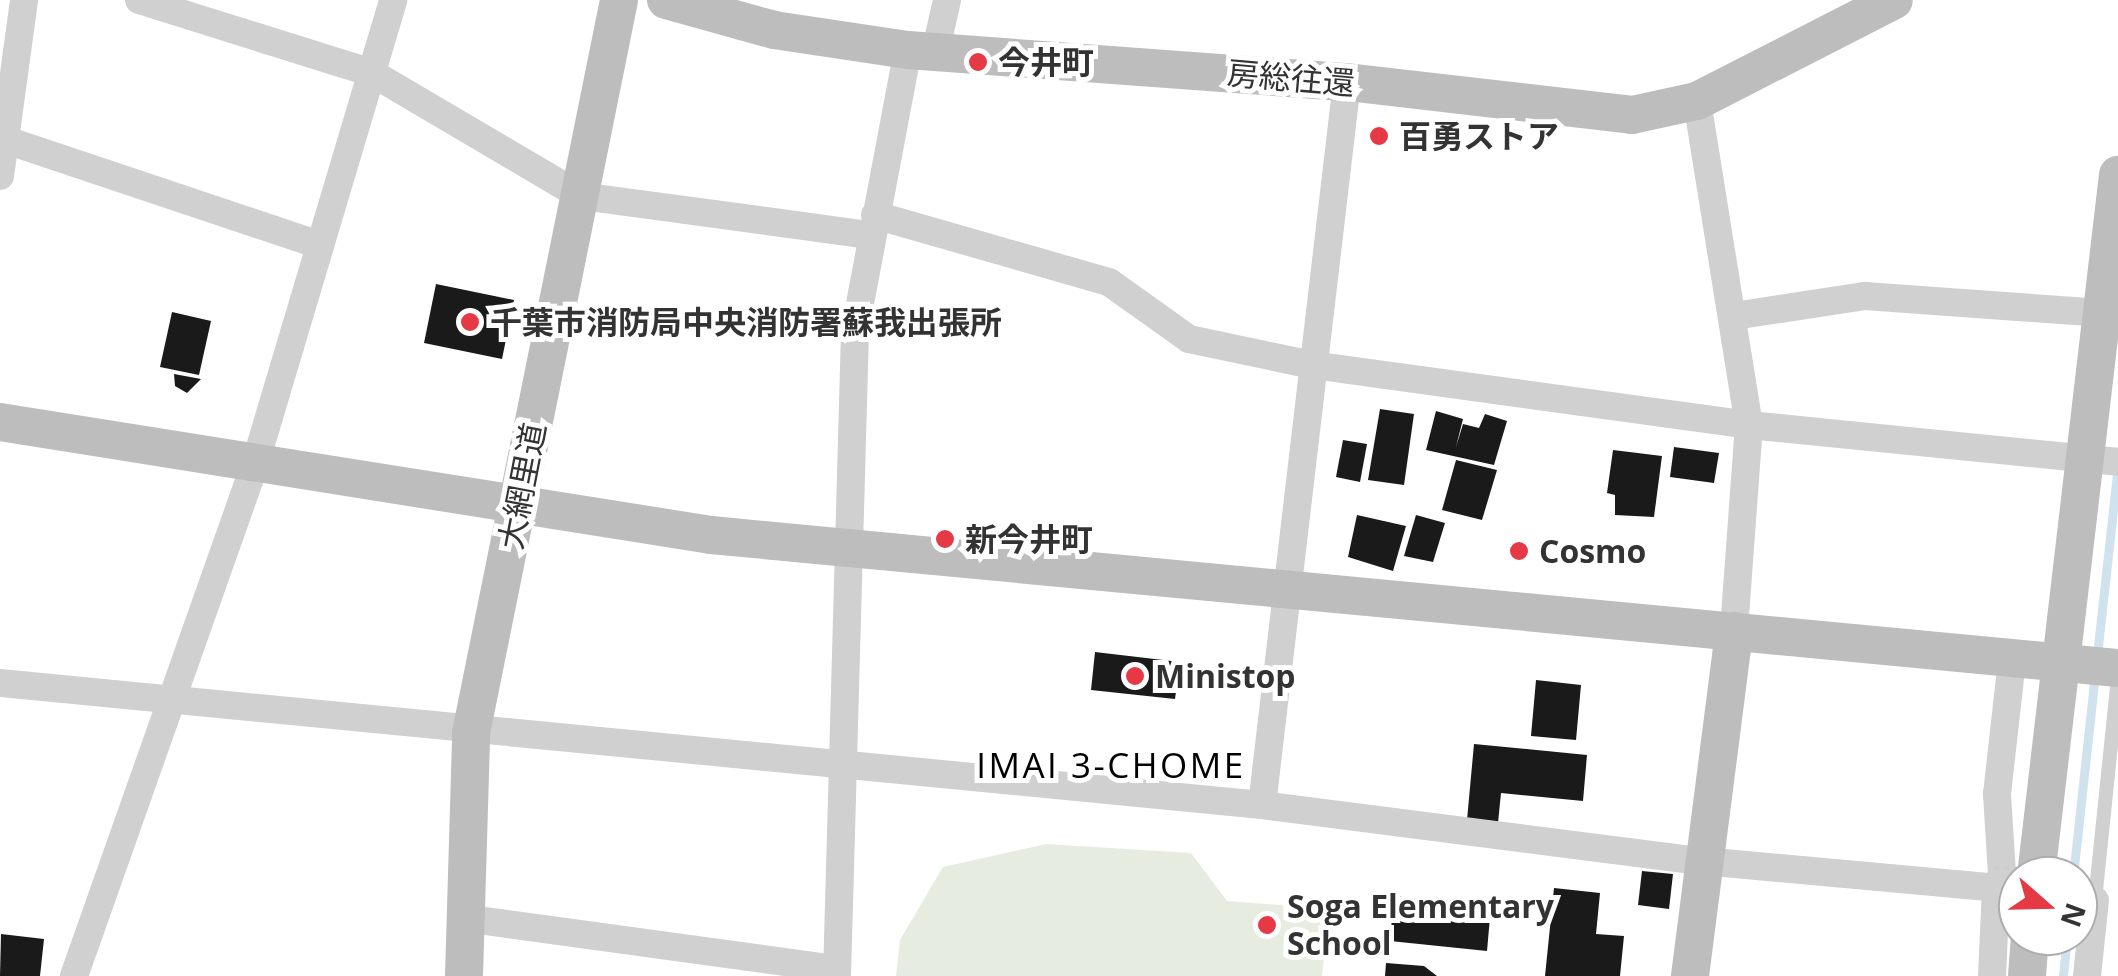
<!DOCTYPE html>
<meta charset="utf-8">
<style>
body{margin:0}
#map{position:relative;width:2118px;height:976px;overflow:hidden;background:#fff;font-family:"Open Sans","Noto Sans JP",sans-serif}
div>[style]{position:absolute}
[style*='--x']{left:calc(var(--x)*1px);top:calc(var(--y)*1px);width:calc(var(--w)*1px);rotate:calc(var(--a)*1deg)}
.green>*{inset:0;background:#e6ecdf}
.stream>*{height:9px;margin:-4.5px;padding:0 4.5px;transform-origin:4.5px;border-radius:4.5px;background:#cfe2ee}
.building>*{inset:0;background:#1a1a1a}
.lane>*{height:14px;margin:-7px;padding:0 7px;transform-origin:7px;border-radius:7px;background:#d0d0d0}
.street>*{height:28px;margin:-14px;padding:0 14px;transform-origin:14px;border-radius:14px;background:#d0d0d0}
.secondary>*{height:38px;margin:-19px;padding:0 19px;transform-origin:19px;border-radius:19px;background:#bdbdbd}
.path-bridge>*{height:5px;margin-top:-2.5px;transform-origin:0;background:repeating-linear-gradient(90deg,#cdcdcd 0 5px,transparent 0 10px)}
.dots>*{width:28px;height:28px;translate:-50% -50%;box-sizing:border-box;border:5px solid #fff;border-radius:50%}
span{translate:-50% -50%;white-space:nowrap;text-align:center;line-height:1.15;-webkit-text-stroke:10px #fff;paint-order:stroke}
.poi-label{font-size:32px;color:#333;font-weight:700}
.left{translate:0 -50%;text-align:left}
.street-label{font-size:32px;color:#333}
.neighbourhood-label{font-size:35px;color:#000;letter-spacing:2.5px}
.north{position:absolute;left:1998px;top:856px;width:100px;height:100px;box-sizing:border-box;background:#fff;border:2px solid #adadad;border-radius:50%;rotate:110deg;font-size:28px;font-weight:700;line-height:40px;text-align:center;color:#333}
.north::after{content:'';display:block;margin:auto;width:35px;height:45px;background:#e63946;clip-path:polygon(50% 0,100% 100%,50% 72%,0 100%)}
</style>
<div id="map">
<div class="green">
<div style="clip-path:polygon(1046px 844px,1191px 853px,1227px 901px,1329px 909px,1322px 976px,896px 976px,900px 940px,943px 867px)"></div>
</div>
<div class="stream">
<div style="--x:2097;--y:655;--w:190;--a:-83.7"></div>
<div style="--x:2073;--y:876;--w:202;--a:-83.8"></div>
<div style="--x:2063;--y:976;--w:40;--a:-84.3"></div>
</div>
<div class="building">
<div style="clip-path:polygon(436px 284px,514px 300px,502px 359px,424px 343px)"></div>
<div style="clip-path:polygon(172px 312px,211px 321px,199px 375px,160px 367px)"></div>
<div style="clip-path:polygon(174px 374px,201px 379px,187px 393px,175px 386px)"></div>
<div style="clip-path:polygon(1380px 409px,1414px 414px,1404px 485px,1368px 480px)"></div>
<div style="clip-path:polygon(1436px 411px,1463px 419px,1456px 447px,1463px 424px,1479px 428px,1485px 414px,1507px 421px,1494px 465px,1426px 450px)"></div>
<div style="clip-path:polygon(1343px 440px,1367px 444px,1360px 482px,1336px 477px)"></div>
<div style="clip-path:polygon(1674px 447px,1719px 453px,1714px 483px,1670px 477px)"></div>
<div style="clip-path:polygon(1613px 450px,1662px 456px,1654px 517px,1615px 515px,1615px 495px,1607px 493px)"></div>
<div style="clip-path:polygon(1456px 460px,1497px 470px,1482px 520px,1442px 510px)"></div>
<div style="clip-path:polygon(1357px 515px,1406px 526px,1393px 571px,1348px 557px)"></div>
<div style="clip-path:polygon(1416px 515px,1445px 523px,1433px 562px,1404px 556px)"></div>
<div style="clip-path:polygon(1095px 652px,1180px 662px,1175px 699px,1091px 690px)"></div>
<div style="clip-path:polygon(1536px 680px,1581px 685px,1576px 740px,1531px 736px)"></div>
<div style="clip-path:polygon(1474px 744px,1587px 755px,1583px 801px,1501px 793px,1498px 823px,1467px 820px)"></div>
<div style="clip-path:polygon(1642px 871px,1673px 874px,1669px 909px,1638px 905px)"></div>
<div style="clip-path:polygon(1554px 888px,1600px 893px,1596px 934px,1624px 936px,1620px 976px,1545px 976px)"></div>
<div style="clip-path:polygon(1394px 896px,1491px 906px,1487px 951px,1390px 941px)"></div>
<div style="clip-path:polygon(1px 934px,44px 939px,40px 976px,0 976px)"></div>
<div style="clip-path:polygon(1386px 963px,1424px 966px,1437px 976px,1385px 976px)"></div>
</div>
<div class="lane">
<div style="--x:2095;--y:900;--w:223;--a:-84.1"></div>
</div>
<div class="street">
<div style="--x:139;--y:0;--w:244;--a:17.4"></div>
<div style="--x:372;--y:73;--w:243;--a:30.5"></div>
<div style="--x:581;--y:196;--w:293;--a:7.7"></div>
<div style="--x:936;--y:49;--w:50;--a:-77.3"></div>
<div style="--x:1697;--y:101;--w:328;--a:80.9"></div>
<div style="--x:1749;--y:425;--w:207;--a:94.2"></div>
<div style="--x:0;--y:138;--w:333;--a:18.5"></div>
<div style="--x:0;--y:176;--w:178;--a:-82.2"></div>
<div style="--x:875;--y:215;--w:243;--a:16"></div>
<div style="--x:1109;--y:282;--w:98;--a:35.5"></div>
<div style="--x:1189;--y:339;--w:126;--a:11.9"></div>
<div style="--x:1312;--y:365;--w:441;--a:7.8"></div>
<div style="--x:1749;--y:425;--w:371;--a:5.7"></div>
<div style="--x:1734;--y:316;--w:133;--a:-8.7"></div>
<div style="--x:1865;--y:296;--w:254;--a:4.1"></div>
<div style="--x:0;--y:683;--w:1268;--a:5.52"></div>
<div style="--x:1262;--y:805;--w:444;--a:7.3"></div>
<div style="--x:1702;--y:861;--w:295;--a:5.2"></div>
<div style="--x:1996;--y:888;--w:88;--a:92.6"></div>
<div style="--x:1262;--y:805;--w:728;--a:-83.29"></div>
<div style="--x:1996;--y:888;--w:15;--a:-67"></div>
<div style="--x:2002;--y:874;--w:80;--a:-93.6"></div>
<div style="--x:1997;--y:794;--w:135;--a:-83.6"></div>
<div style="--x:464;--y:918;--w:376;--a:7.8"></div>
<div style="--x:74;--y:976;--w:543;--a:-70.53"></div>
<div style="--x:255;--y:464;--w:484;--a:-73.4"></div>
<div style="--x:837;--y:976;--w:646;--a:-88.4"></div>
<div style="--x:855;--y:330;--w:285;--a:-79.3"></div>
<div style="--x:2087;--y:976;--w:76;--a:-84"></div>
</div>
<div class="secondary">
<div style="--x:666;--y:0;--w:112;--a:15.5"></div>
<div style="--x:774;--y:30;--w:135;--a:8.5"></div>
<div style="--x:908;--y:50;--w:440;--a:4.2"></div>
<div style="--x:1347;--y:82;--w:287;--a:6.6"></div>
<div style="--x:1632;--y:115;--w:66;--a:-12.2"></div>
<div style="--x:1697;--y:101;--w:221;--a:-27.1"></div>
<div style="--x:0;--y:422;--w:720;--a:9.03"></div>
<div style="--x:711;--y:535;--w:1413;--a:5.4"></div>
<div style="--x:2036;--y:876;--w:706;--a:-83.33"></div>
<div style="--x:464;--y:976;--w:243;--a:-88.3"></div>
<div style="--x:471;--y:733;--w:748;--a:-78.58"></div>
<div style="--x:1690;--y:976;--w:348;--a:-82.7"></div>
<div style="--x:2027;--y:976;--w:40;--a:-85.7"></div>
</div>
<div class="path-bridge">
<div style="--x:1994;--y:867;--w:64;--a:4.5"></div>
</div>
<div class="dots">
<div style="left:978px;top:62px;background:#e63946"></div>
<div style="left:1379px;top:136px;background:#e63946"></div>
<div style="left:470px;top:322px;background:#e63946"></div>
<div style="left:945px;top:539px;background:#e63946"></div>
<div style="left:1519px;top:551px;background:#e63946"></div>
<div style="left:1135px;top:676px;background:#e63946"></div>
<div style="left:1267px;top:925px;background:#e63946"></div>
</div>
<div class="poi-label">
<span class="left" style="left:998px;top:62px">今井町</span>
<span class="left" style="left:1399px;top:136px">百勇ストア</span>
<span class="left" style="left:490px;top:322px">千葉市消防局中央消防署蘇我出張所</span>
<span class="left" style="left:965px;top:539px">新今井町</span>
<span class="left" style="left:1539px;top:551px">Cosmo</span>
<span class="left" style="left:1155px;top:676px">Ministop</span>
<span class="left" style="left:1287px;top:925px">Soga Elementary<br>School</span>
</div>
<div class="street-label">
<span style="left:1291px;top:78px;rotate:5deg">房総往還</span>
<span style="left:522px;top:486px;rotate:-79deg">大網里道</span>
</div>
<div class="neighbourhood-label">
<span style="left:1111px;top:765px">IMAI 3-CHOME</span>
</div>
<div class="north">N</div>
</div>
